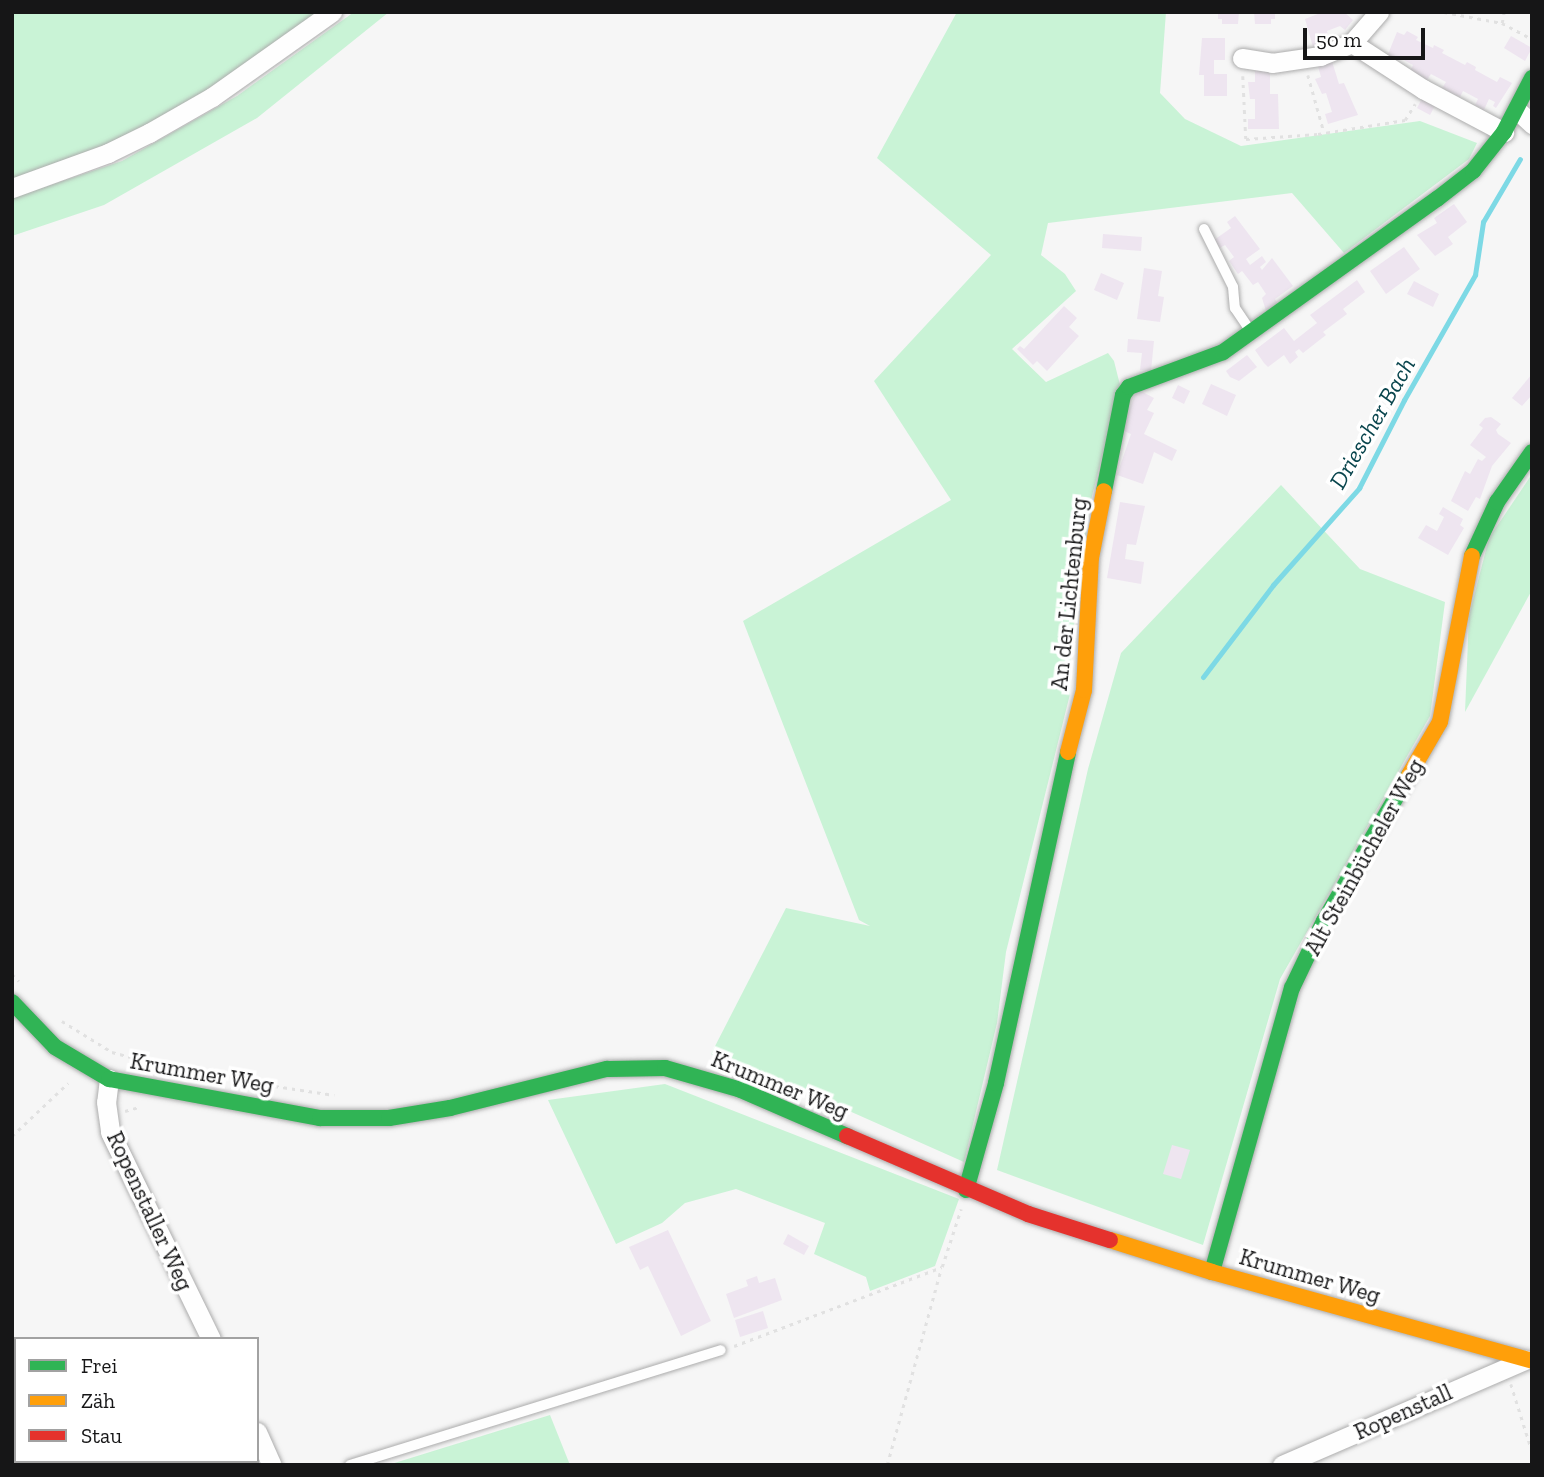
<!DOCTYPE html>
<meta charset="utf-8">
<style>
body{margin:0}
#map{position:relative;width:1544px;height:1477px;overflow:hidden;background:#f6f6f6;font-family:"Zilla Slab",serif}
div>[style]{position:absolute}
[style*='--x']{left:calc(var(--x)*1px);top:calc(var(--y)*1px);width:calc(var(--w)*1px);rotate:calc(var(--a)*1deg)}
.green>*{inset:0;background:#c9f3d6}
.stream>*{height:5px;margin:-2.5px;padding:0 2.5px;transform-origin:2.5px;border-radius:2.5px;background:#7dd9e5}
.building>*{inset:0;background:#eee5f0}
.path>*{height:2.5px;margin-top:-1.25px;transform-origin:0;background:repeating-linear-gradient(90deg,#e1e1e1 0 3.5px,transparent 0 8.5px)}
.roads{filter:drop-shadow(0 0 2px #acacac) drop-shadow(0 0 2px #acacac)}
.lane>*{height:10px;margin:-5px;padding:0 5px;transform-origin:5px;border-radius:5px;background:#fefefe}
.street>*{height:19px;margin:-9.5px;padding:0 9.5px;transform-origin:9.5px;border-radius:9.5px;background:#fefefe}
.fast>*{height:16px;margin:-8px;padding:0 8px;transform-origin:8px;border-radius:8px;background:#30b455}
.slow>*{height:16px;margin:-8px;padding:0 8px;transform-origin:8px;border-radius:8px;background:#ff9f0a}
.jam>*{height:16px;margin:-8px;padding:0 8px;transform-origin:8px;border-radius:8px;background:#e5322d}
span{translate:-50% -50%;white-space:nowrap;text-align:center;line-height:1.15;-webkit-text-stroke:7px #fff;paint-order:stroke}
.street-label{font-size:23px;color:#161617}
.water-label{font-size:24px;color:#09454d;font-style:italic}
.frame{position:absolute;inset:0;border:14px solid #161617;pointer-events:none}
.legend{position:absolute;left:14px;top:1337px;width:245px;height:126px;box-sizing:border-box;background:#fff;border:2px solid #a2a2a2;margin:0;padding:9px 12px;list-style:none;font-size:21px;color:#161617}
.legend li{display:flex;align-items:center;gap:14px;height:35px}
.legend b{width:35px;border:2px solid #a2a2a2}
.scale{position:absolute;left:1303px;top:28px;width:122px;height:32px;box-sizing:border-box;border:4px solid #161617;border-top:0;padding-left:9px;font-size:21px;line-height:24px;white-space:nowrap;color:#161617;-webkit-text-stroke:5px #fff;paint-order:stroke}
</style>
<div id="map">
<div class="green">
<div style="clip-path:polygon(12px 12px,319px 12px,200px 96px,94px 153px,12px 182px)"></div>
<div style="clip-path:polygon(354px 12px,389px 12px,257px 118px,104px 205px,12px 236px,12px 198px,122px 161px,237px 96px)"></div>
<div style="clip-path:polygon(957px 12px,1166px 12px,1160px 93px,1185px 119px,1241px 146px,1420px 121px,1477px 143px,1469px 159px,1344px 253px,1292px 193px,1048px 223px,1041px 255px,1065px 274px,1076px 291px,1012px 349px,1046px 382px,1108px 353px,1114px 361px,1120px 385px,1090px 504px,1071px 649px,1070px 694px,1006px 952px,997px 1023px,964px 1162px,766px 1074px,711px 1054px,786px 908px,870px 926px,859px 920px,743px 621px,951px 500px,874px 381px,991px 255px,877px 158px)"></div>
<div style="clip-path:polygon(1532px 474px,1532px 590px,1465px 712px,1469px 616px,1489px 538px)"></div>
<div style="clip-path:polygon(1281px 485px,1360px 569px,1445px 602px,1430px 716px,1280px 979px,1203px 1245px,997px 1170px,1088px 769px,1121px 653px)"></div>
<div style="clip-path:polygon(665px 1084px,959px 1199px,935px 1266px,870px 1291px,866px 1277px,814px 1254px,825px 1223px,736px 1189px,685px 1203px,662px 1223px,616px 1244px,548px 1100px)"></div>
<div style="clip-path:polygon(550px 1415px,570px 1465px,388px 1465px)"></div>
</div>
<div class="stream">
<div style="--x:1203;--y:677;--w:116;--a:-52.7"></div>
<div style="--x:1273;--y:585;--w:130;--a:-48.4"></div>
<div style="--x:1359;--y:488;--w:99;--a:-62.9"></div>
<div style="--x:1404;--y:400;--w:144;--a:-60.4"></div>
<div style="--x:1475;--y:275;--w:54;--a:-81.4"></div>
<div style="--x:1483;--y:222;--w:73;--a:-59.6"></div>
</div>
<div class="building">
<div style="clip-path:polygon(1218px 12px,1239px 12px,1238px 24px,1222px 24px,1222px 19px,1218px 19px)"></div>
<div style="clip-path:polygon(1254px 12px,1275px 12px,1275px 19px,1271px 19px,1271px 24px,1255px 24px)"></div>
<div style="clip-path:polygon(1323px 12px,1344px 12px,1353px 20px,1345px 30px,1340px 26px,1327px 31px,1328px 35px,1323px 37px,1326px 44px,1313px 47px,1305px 19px)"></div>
<div style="clip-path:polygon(1407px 31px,1418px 37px,1416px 40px,1433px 48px,1434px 45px,1444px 50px,1442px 53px,1465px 65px,1467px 62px,1476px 67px,1475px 70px,1497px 82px,1500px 77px,1512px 83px,1496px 108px,1493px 106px,1495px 102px,1489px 99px,1484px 110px,1475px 105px,1478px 99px,1463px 91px,1460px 97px,1451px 93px,1442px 88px,1446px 82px,1431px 74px,1427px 80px,1410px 71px,1413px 65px,1398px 57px,1395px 63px,1386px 59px,1397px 32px,1404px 35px)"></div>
<div style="clip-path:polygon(1511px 36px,1532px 48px,1525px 61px,1504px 48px)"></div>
<div style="clip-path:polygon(1202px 38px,1225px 38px,1225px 60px,1214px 60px,1214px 74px,1227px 74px,1227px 96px,1204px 96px,1204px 75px,1199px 75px)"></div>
<div style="clip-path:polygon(1331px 58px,1339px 84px,1344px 83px,1358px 115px,1328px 124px,1325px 114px,1332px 112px,1326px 93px,1322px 94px,1315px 79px,1321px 77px,1317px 63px)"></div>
<div style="clip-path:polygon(1255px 68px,1270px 68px,1270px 94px,1278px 94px,1279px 129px,1248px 129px,1248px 119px,1255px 119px,1255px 99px,1250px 99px,1248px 82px,1255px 82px)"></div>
<div style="clip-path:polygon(1424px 95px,1437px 102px,1430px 115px,1417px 108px)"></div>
<div style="clip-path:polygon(1454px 204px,1467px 222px,1448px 237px,1453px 244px,1435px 256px,1417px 235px,1437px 223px,1434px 218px)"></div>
<div style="clip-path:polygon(1235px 216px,1260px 249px,1246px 259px,1250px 265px,1262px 256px,1266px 262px,1260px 267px,1262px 270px,1272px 258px,1293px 286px,1275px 299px,1279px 305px,1267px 314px,1262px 298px,1266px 294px,1258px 282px,1253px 285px,1242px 271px,1238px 274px,1229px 261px,1234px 257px,1225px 245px,1220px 248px,1214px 240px,1231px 228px,1227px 222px)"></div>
<div style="clip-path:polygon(1103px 234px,1142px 237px,1141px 251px,1102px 248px)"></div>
<div style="clip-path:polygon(1404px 247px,1420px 269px,1386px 294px,1370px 271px)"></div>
<div style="clip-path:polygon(1144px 268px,1162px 271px,1158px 296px,1164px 297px,1160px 322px,1137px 319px)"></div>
<div style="clip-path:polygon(1101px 273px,1124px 283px,1117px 300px,1094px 290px)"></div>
<div style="clip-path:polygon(1357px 280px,1365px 292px,1343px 309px,1347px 314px,1323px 332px,1326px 335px,1303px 353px,1299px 349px,1295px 352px,1298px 357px,1290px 364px,1284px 355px,1268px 367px,1264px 363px,1255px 350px,1284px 328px,1294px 341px,1317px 323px,1310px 315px)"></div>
<div style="clip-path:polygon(1414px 281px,1439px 294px,1433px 307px,1407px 294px)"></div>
<div style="clip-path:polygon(1064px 306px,1077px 318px,1069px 327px,1079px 336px,1047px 371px,1037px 361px,1033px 365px,1017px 349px,1020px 346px,1024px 349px)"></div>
<div style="clip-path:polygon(1128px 339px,1154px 341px,1151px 371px,1140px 370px,1142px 353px,1127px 352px)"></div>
<div style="clip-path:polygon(1247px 355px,1257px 367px,1239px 381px,1230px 377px,1226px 371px)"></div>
<div style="clip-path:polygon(1532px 374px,1532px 395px,1522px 406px,1512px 398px)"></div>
<div style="clip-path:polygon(1211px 384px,1236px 395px,1227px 416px,1202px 404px)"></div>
<div style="clip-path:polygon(1178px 385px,1190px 391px,1184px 404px,1172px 398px)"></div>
<div style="clip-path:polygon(1137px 389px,1154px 398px,1147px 410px,1154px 413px,1144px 434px,1177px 450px,1172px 461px,1154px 452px,1143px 484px,1117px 475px,1131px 434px,1122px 430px)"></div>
<div style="clip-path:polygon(1491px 417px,1501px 424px,1496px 430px,1498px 434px,1511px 443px,1492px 466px,1480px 499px,1476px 497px,1468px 511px,1451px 501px,1465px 471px,1470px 474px,1478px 459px,1482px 461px,1486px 457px,1470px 445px,1483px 428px,1479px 425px,1485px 418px)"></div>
<div style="clip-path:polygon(1120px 502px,1145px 506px,1136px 545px,1127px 544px,1125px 559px,1144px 562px,1141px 584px,1107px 578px)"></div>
<div style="clip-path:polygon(1443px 507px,1463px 519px,1460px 525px,1464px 528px,1448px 555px,1418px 538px,1426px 525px,1437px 531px,1444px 517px,1439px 514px)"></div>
<div style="clip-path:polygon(1172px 1145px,1190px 1150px,1181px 1179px,1163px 1174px)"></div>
<div style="clip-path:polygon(668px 1230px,711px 1321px,681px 1336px,648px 1266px,640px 1270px,629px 1247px)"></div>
<div style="clip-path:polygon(788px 1234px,809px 1246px,804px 1255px,783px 1244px)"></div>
<div style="clip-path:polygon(757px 1276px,759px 1283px,775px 1278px,782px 1300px,734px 1318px,726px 1294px,748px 1286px,746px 1280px)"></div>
<div style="clip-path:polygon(763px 1311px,768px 1328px,740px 1337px,735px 1320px)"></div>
</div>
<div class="path">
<div style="--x:1444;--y:12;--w:59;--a:10.7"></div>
<div style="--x:1502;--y:23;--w:34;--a:28"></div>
<div style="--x:1502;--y:23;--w:11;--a:-80"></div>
<div style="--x:1308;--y:75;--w:59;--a:74.3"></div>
<div style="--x:1243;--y:76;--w:63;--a:87.3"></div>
<div style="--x:1246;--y:139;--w:72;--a:-4"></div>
<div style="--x:1318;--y:134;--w:88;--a:-9.1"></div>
<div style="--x:1405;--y:120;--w:19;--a:-58"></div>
<div style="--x:12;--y:974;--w:10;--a:45"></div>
<div style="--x:62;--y:1021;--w:59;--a:31.8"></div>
<div style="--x:112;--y:1052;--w:42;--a:15"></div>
<div style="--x:153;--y:1063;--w:41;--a:11.3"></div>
<div style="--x:275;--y:1086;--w:60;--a:8.7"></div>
<div style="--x:125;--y:1111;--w:15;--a:-16"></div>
<div style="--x:12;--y:1136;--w:77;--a:-43.4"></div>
<div style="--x:734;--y:1346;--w:222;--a:-20.8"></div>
<div style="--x:942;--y:1267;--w:61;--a:-71.9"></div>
<div style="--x:1511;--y:1384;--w:70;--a:72.6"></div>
<div style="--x:887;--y:1465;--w:203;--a:-74.6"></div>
</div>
<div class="roads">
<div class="lane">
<div style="--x:1204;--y:229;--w:65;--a:63.4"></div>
<div style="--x:1233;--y:287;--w:21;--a:85"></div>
<div style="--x:1235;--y:308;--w:29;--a:56"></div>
<div style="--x:350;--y:1465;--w:388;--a:-17.2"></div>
</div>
<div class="street">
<div style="--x:1352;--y:43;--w:85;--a:32.9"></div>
<div style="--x:1423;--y:89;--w:92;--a:28"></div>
<div style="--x:1242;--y:58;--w:30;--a:9"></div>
<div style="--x:1272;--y:63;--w:49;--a:-8.3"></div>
<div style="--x:1320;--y:56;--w:35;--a:-22"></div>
<div style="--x:1352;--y:43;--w:41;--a:-48.9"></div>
<div style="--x:1517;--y:110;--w:21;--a:43"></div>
<div style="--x:12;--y:188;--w:102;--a:-20"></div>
<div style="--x:108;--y:153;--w:46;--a:-26"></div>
<div style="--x:149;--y:133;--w:73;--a:-29.7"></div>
<div style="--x:212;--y:97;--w:147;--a:-35.3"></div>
<div style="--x:109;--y:1079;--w:23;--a:97"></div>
<div style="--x:106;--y:1102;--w:30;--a:82"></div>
<div style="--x:110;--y:1132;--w:230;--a:64"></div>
<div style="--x:257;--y:1432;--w:36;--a:66"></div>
<div style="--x:1282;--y:1465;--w:265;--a:-23.4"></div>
</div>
<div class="fast">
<div style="--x:1104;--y:491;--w:98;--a:-78.8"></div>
<div style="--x:1123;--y:395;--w:10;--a:-53"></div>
<div style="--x:1129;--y:387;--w:100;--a:-20.4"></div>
<div style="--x:1223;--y:352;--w:263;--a:-35.6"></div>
<div style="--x:1437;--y:199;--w:46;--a:-37.9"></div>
<div style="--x:1473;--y:171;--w:50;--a:-51.5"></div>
<div style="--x:1504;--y:132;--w:61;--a:-62.6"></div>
<div style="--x:1472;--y:556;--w:60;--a:-65.2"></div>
<div style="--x:1497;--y:502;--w:61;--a:-55"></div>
<div style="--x:12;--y:1002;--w:62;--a:46.3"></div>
<div style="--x:55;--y:1047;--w:63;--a:30.7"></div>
<div style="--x:109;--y:1079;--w:215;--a:10.5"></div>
<div style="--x:320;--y:1118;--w:69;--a:0"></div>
<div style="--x:389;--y:1118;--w:62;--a:-9.3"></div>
<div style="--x:450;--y:1108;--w:162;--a:-14"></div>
<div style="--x:607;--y:1069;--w:58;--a:-1"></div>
<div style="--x:665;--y:1068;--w:79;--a:16.1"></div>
<div style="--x:741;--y:1090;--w:116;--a:23.5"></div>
<div style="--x:966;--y:1190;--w:111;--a:-74.3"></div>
<div style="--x:996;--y:1083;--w:339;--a:-77.7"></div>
<div style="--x:1212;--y:1272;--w:295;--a:-74.3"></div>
<div style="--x:1292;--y:988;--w:74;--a:-64.5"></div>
<div style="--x:1324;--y:921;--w:169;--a:-59.8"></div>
</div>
<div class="slow">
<div style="--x:1068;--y:752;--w:64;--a:-75.5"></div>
<div style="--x:1084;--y:690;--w:132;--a:-87"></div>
<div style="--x:1091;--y:558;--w:68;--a:-79"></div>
<div style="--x:1409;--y:775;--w:61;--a:-59.7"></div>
<div style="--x:1440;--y:722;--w:169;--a:-79.1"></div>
<div style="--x:1110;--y:1240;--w:107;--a:17.4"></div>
<div style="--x:1212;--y:1272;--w:332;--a:15.5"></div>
</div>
<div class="jam">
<div style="--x:847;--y:1136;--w:197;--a:23.3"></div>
<div style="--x:1028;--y:1214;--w:86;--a:17.6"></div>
</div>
</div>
<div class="street-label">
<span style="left:1069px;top:594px;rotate:-84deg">An der Lichtenburg</span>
<span style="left:1364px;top:857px;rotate:-61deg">Alt Steinbücheler Weg</span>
<span style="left:202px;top:1073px;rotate:10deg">Krummer Weg</span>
<span style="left:780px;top:1085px;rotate:22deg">Krummer Weg</span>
<span style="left:150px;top:1211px;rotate:65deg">Ropenstaller Weg</span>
<span style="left:1310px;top:1276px;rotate:16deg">Krummer Weg</span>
<span style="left:1403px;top:1412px;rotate:-24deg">Ropenstall</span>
</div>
<div class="water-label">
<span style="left:1372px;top:423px;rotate:-60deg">Driescher Bach</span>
</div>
<div class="frame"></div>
<ul class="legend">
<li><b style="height:9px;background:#30b455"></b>Frei</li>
<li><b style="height:9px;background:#ff9f0a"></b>Zäh</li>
<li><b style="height:9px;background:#e5322d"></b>Stau</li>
</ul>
<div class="scale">50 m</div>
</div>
